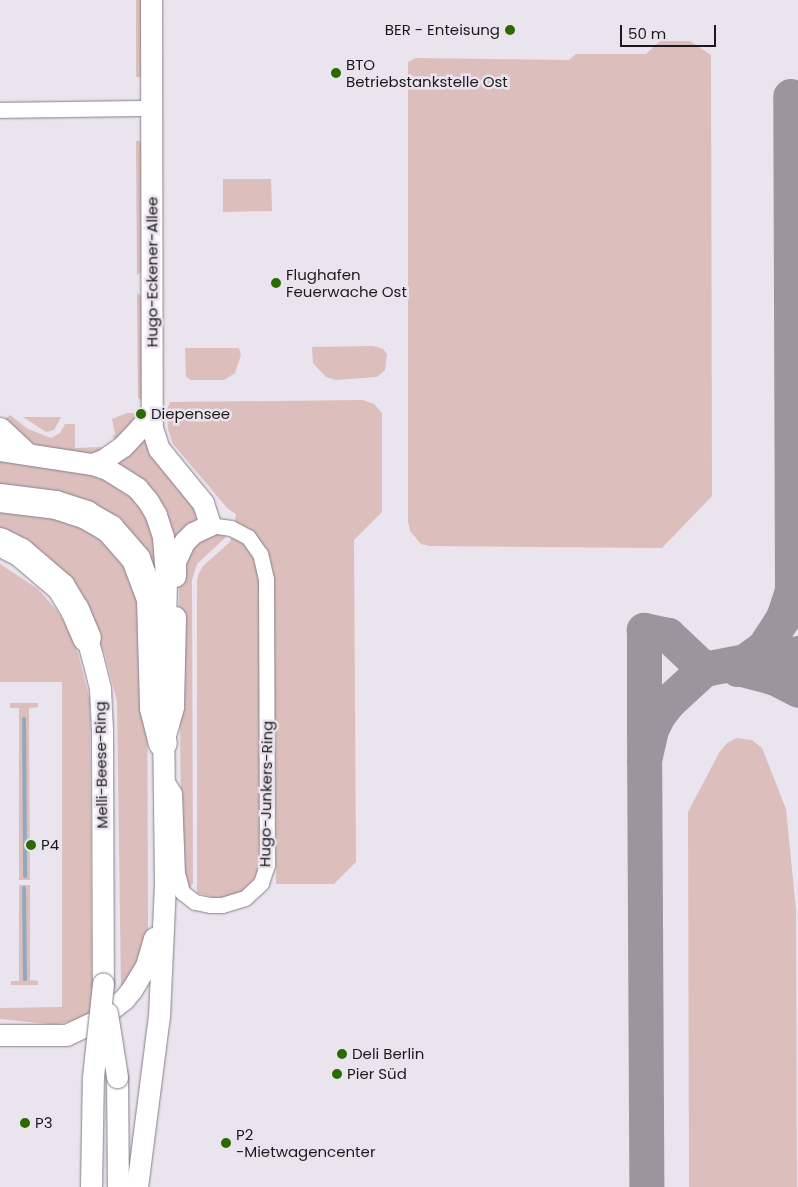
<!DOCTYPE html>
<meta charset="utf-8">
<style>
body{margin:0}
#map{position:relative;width:798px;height:1187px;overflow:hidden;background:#eae4ee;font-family:Poppins,sans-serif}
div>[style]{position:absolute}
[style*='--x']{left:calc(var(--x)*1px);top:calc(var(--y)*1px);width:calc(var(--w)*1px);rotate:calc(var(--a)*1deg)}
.green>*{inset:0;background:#dcbebc}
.stream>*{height:4px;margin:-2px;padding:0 2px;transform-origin:2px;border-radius:2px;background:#8faac0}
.taxiway>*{height:35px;margin:-17.5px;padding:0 17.5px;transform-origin:17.5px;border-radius:17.5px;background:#9a969d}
.roads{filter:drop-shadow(0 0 1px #847f88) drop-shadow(0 0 1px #847f88)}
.street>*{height:15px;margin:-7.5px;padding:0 7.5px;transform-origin:7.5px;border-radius:7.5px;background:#fff}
.secondary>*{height:21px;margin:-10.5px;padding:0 10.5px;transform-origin:10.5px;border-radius:10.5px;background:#fff}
.highway>*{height:28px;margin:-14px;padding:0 14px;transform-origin:14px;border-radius:14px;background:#fff}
.bridges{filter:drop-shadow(0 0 1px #847f88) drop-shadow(0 0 1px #847f88)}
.secondary-bridge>*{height:21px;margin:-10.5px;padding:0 10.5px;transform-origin:10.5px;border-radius:10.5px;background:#fff}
.dots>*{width:14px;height:14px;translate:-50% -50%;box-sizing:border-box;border:2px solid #eae4ee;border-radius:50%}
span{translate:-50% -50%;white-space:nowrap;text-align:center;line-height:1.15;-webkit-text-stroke:5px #eae4ee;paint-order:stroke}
.poi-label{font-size:15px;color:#1c191d}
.right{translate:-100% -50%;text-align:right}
.left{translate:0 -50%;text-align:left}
.street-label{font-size:15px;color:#1c191d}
.scale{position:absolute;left:620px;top:25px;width:96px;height:22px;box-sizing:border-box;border:2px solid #1c191d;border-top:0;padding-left:6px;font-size:15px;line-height:18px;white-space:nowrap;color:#1c191d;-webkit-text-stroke:4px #eae4ee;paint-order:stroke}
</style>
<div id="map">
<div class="green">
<div style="clip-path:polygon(136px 0,145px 0,144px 77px,136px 77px)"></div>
<div style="clip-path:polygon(660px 41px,690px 41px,711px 55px,712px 496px,662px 548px,429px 546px,421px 544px,410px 531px,408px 521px,408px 62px,416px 58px,569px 60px,576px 54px,646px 54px)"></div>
<div style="clip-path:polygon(136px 141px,144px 141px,145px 269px,137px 275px)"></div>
<div style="clip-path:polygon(223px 179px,271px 179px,272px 211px,223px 212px)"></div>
<div style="clip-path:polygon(137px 293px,145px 299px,146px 403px,138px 398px)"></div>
<div style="clip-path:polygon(373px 346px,383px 349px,387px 354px,385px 370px,377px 377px,336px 380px,326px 377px,313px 363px,312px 347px)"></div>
<div style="clip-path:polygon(185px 348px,239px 348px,241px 355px,235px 373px,224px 380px,190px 380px,186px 376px)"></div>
<div style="clip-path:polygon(363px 400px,374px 404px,382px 413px,382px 512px,354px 540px,356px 862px,334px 884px,276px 884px,274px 593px,270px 558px,257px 536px,250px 529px,235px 522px,236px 514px,228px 509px,173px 444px,168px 429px,167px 410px,170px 402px)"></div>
<div style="clip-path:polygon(127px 413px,144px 413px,116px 439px,112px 437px,115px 434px,112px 419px)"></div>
<div style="clip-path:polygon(10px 415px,28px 429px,51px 438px,60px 433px,65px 424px,75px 424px,75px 448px,101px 447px,101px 449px,96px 454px,48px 449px,29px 442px,1px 422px)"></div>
<div style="clip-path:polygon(23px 417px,61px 417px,54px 430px,46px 432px)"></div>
<div style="clip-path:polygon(145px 438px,195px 503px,198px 516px,196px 521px,179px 539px,171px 540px,112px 460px)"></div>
<div style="clip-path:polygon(0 458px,76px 468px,127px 489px,152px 523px,159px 591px,140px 551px,0 490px)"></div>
<div style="clip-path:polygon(0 505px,70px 516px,118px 547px,147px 627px,148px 930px,145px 948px,121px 990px,117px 701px,105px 655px,94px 631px,0 534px)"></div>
<div style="clip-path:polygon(209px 533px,226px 533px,225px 538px,197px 564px,192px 580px,193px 883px,190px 888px,182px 868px,181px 851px,179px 573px,181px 563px,199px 537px)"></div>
<div style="clip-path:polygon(232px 535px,242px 540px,255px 558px,260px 584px,260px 870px,246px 890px,228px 897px,216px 898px,197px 893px,197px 582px,198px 575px,203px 566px,230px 542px)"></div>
<div style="clip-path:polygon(0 564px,38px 589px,58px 612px,74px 638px,90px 700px,92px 1012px,75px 1020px,57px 1025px,0 1019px,0 1008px,62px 1007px,62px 682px,0 682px)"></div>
<div style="clip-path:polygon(10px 703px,38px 703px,38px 707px,29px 708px,30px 880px,19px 880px,19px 708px,10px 708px)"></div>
<div style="clip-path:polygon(737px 738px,752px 740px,762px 748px,786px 809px,796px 910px,797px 1187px,689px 1187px,688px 812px,719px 753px,727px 743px)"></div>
<div style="clip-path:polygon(19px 885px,30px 885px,30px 980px,38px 981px,38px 985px,11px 985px,11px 981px,19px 981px)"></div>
</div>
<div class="stream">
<div style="--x:24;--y:719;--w:157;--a:89.6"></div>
<div style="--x:24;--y:888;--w:91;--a:89.4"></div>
</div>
<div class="taxiway">
<div style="--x:704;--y:669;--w:42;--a:-11"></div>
<div style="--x:745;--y:661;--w:24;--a:-36"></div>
<div style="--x:764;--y:647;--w:35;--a:-57"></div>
<div style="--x:783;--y:618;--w:29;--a:-72"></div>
<div style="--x:792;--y:590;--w:494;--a:-90.2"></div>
<div style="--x:737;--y:669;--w:24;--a:0"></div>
<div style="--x:761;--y:669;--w:16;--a:-15"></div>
<div style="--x:776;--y:665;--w:25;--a:-29"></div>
<div style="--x:746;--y:670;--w:28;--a:15"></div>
<div style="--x:773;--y:677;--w:28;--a:27"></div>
<div style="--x:644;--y:760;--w:32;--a:-77"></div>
<div style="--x:651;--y:729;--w:16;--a:-63"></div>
<div style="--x:658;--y:715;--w:16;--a:-52"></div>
<div style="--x:668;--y:702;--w:49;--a:-42.5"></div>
<div style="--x:704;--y:669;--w:50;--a:-136.6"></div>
<div style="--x:668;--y:635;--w:25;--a:-168"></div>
<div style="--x:644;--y:630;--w:101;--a:90"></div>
<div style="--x:644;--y:731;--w:456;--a:89.7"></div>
</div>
<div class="roads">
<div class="street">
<div style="--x:0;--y:110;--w:151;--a:-0.8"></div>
<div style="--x:167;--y:782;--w:13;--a:58"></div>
<div style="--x:174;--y:793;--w:80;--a:87.9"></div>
<div style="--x:177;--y:873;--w:20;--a:75"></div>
<div style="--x:182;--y:892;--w:16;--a:38"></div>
<div style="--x:195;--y:902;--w:16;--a:11"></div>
<div style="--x:211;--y:905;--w:11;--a:0"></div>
<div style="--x:222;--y:905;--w:24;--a:-17"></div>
<div style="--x:245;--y:898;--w:22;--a:-43"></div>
<div style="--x:261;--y:883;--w:19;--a:-72"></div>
<div style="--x:267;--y:865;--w:286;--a:-90.2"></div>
<div style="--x:266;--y:579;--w:26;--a:-103"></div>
<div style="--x:260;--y:554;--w:21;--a:-125"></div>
<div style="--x:248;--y:537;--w:19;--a:-152"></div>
<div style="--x:231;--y:528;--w:21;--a:-172"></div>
</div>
<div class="secondary">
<div style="--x:151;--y:0;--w:428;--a:89.9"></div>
<div style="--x:152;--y:428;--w:22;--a:72"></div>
<div style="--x:159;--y:449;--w:70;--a:50.8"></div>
<div style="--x:203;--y:503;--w:23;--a:72"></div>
<div style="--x:210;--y:525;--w:19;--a:155"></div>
<div style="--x:193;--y:533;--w:13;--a:135"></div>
<div style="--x:184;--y:542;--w:21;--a:115"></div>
<div style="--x:175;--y:561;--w:15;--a:90"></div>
<div style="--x:0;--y:428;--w:38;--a:43"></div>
<div style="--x:0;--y:450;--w:93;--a:8.7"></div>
<div style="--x:92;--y:464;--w:16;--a:18"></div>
<div style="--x:107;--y:469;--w:36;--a:32"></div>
<div style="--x:137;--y:488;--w:17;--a:50"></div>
<div style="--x:148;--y:501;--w:16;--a:60"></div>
<div style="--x:156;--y:515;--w:23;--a:72"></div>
<div style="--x:163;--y:537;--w:40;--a:85.7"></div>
<div style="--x:166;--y:577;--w:56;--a:91"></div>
<div style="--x:92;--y:464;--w:12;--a:-20"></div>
<div style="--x:103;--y:460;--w:24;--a:-35"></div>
<div style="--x:123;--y:446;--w:41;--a:-47"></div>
<div style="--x:77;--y:625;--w:16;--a:52"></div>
<div style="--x:87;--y:638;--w:23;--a:75"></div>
<div style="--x:93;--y:660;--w:30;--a:76"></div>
<div style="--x:100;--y:689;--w:41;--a:87.2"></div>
<div style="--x:102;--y:730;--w:254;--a:89.8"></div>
<div style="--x:163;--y:742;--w:37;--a:-74"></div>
<div style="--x:173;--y:706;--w:89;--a:-88.7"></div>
<div style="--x:0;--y:1035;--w:66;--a:0"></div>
<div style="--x:66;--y:1035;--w:33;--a:-25"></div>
<div style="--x:96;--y:1021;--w:36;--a:-38"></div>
<div style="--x:124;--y:999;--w:13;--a:-51"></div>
<div style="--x:132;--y:989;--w:27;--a:-59"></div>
<div style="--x:146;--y:966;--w:29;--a:-74"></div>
<div style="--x:117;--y:1077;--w:110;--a:89.5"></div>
<div style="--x:137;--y:1187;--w:172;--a:-82.7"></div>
<div style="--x:159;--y:1016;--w:134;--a:-87.4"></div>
<div style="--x:165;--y:882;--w:153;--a:-90.7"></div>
</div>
<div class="highway">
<div style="--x:0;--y:498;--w:56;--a:7.1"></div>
<div style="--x:56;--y:505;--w:32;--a:18"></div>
<div style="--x:86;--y:515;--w:28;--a:30"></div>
<div style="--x:110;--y:529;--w:40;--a:49"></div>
<div style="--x:136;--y:559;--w:43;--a:69.4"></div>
<div style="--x:151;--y:599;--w:109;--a:88.4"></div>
<div style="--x:154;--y:708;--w:36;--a:76"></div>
<div style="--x:0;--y:542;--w:22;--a:27"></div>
<div style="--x:20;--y:552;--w:54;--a:40.5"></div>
<div style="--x:61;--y:587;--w:27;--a:59"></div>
<div style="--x:75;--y:610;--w:30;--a:67"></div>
</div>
</div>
<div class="bridges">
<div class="secondary-bridge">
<div style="--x:107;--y:1013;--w:65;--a:81.1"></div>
<div style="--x:91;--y:1187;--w:110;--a:-89"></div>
<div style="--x:93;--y:1077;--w:94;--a:-83.9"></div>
</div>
</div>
<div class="dots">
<div style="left:510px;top:30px;background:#2a6b00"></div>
<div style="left:336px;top:73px;background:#2a6b00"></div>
<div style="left:276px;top:283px;background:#2a6b00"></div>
<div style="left:141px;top:414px;background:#2a6b00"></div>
<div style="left:31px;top:845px;background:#2a6b00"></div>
<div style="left:342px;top:1054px;background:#2a6b00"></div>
<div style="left:337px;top:1074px;background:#2a6b00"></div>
<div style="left:25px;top:1123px;background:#2a6b00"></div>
<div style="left:226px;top:1143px;background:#2a6b00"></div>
</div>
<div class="poi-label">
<span class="right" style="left:500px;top:30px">BER - Enteisung</span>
<span class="left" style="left:346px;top:73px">BTO<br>Betriebstankstelle Ost</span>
<span class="left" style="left:286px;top:283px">Flughafen<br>Feuerwache Ost</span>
<span class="left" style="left:151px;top:414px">Diepensee</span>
<span class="left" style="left:41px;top:845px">P4</span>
<span class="left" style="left:352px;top:1054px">Deli Berlin</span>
<span class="left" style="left:347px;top:1074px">Pier Süd</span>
<span class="left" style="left:35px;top:1123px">P3</span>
<span class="left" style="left:236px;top:1143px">P2<br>-Mietwagencenter</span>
</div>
<div class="street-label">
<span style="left:152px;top:272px;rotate:-90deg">Hugo-Eckener-Allee</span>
<span style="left:101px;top:765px;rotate:-91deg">Melli-Beese-Ring</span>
<span style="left:266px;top:794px;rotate:-89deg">Hugo-Junkers-Ring</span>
</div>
<div class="scale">50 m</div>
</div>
